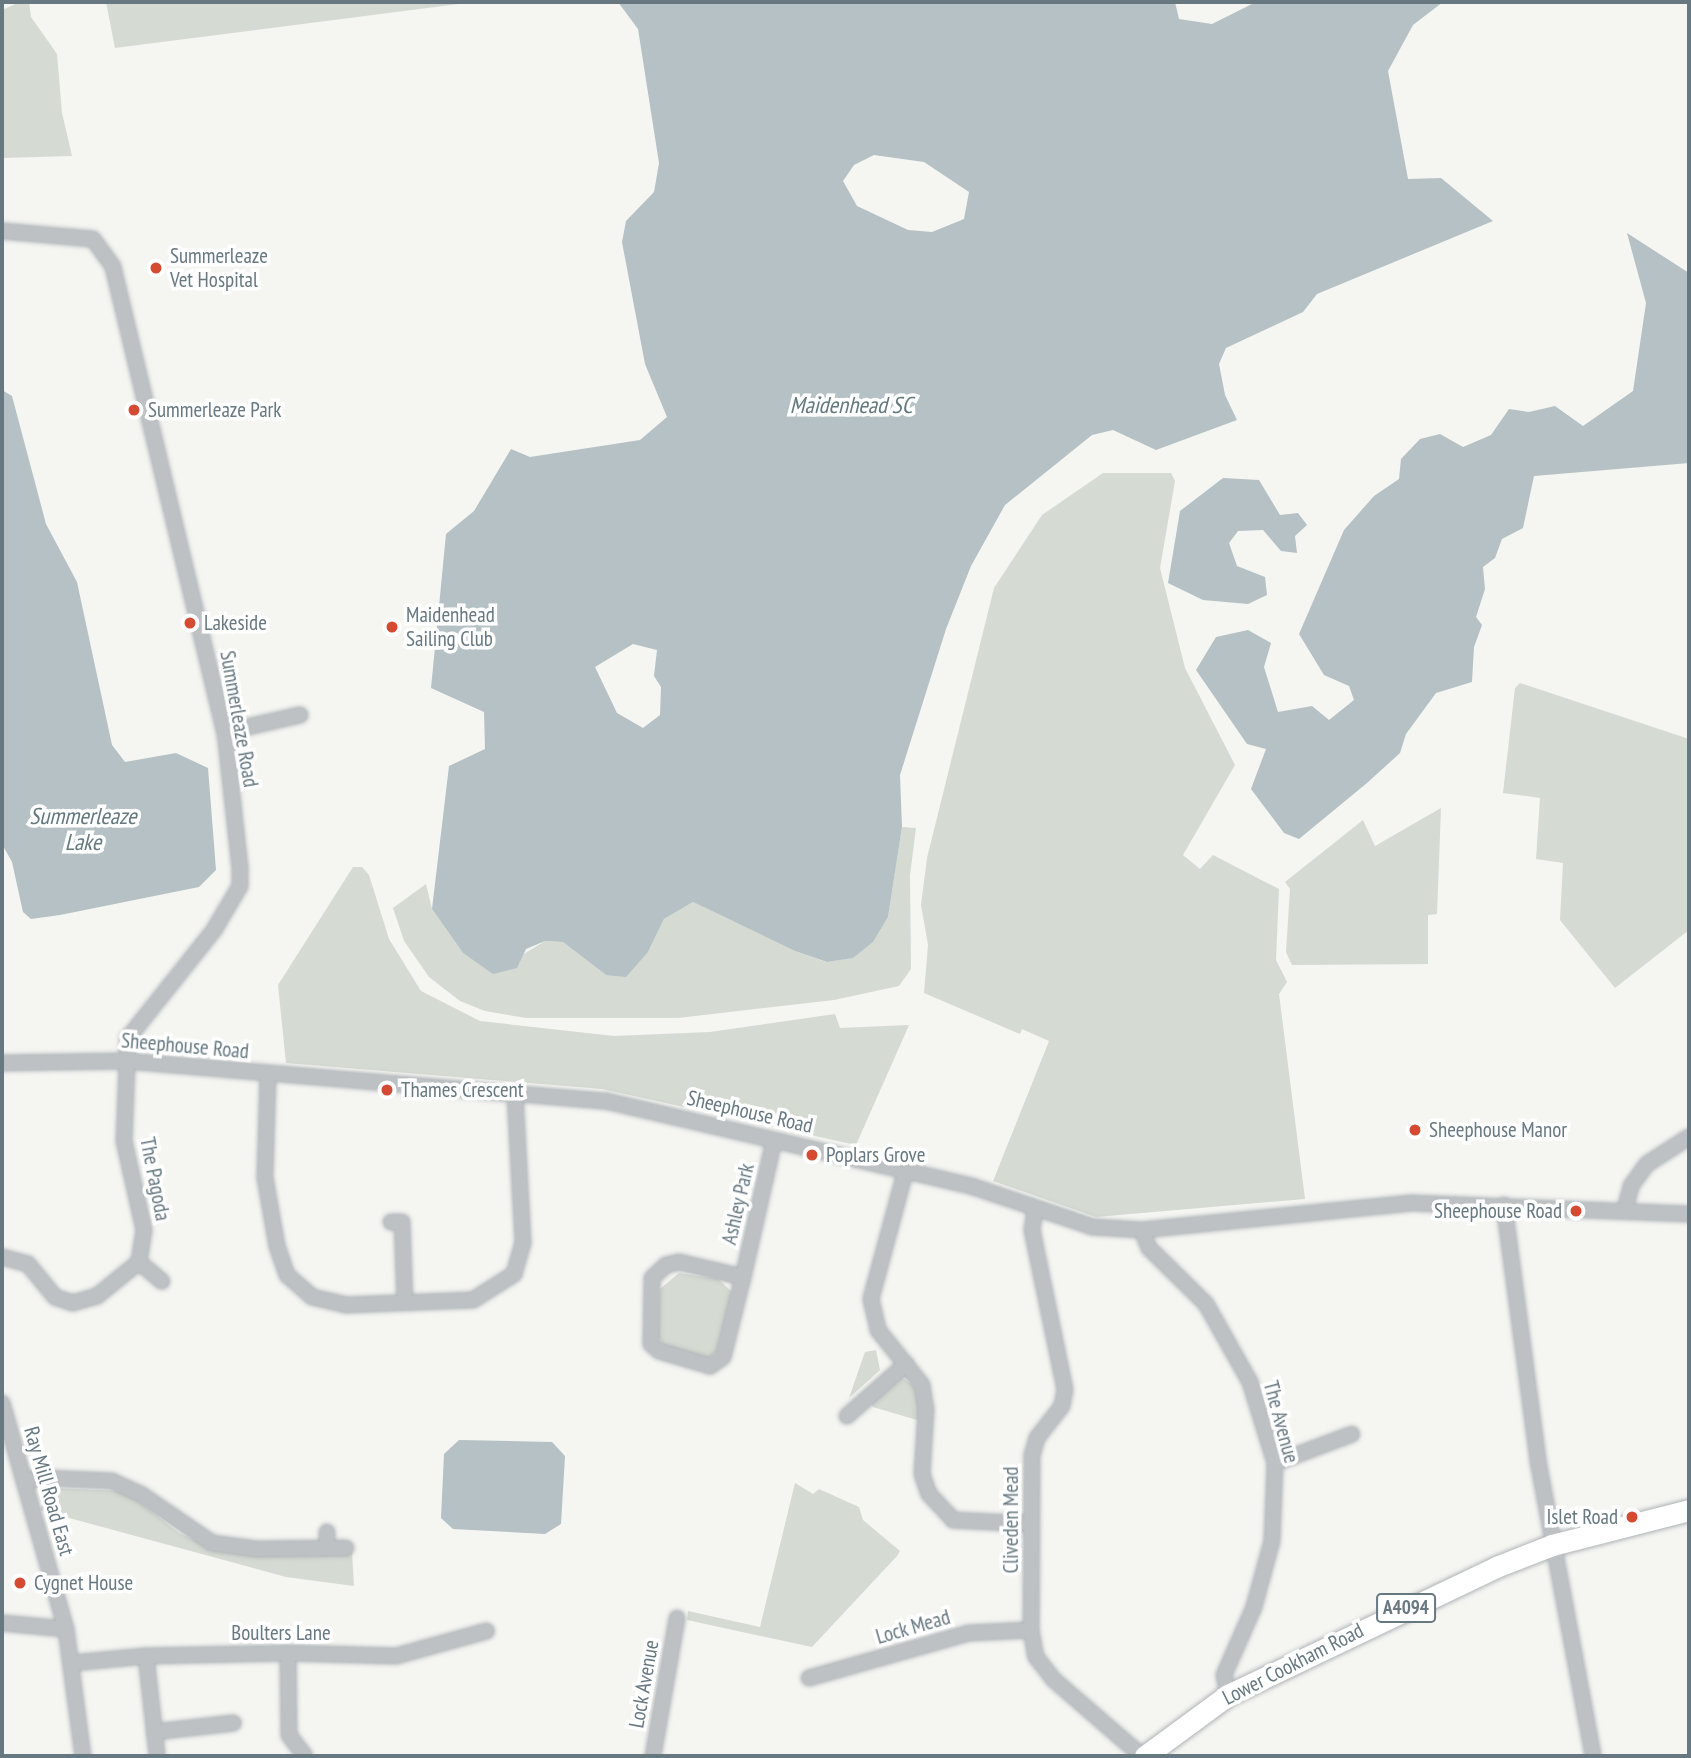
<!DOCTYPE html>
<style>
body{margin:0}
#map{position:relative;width:1691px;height:1758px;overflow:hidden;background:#f5f5f2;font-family:"PT Sans Narrow",sans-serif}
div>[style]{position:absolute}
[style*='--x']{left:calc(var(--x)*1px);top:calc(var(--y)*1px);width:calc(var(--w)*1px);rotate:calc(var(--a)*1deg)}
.green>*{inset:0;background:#d5dad2}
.water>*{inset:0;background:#b5c1c4}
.roads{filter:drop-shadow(0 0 2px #aeb4b7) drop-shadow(0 0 2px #aeb4b7)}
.minor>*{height:14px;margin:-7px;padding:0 7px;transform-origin:7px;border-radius:7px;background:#bdc1c4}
.primary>*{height:21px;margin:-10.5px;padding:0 10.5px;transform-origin:10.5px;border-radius:10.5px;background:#fff}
.dots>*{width:19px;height:19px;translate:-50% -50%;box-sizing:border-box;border:4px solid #fff;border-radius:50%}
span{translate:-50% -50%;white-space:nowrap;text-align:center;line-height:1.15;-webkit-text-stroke:7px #fff;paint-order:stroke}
.shield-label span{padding:2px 5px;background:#fff;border:2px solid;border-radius:5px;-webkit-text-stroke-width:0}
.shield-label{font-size:19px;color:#677881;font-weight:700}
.poi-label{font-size:21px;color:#677881}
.left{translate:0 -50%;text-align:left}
.right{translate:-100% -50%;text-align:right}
.street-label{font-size:21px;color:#677881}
.water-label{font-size:23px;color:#63797e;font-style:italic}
.frame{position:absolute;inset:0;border:4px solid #677881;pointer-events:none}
</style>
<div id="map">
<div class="green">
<div style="clip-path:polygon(20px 2px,29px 2px,31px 17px,57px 54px,62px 113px,72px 156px,2px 158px,2px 10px)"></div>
<div style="clip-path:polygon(106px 2px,474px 2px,115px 48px)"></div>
<div style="clip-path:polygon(1103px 473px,1171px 473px,1175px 481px,1160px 568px,1185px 668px,1235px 765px,1183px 855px,1200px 869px,1213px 855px,1279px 889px,1276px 960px,1287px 982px,1279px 994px,1305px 1199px,1096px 1217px,993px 1181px,1049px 1041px,1022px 1029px,1020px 1034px,924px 993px,928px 945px,921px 905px,927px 858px,994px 588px,1042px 515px)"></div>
<div style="clip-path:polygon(1520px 683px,1689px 739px,1689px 930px,1615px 988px,1560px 920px,1563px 863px,1536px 859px,1540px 798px,1503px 793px,1515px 688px)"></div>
<div style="clip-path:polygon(1441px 808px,1437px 914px,1428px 915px,1428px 964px,1292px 965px,1286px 952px,1290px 889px,1285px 882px,1363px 820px,1375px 846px)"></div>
<div style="clip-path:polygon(902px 827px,916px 828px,910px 875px,911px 969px,899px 986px,834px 1000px,678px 1018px,526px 1018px,485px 1011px,460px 1001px,429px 977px,404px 941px,393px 908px,426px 884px,432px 909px,463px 953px,493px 973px,545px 941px,563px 942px,606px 975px,648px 952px,664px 919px,693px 902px,795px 951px,826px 962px,852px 958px,873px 942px,888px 917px)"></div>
<div style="clip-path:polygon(353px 867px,362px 867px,369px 875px,389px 939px,421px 991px,480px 1021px,614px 1036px,710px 1032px,835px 1014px,840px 1028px,909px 1025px,856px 1145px,602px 1089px,286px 1063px,278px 985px)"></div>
<div style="clip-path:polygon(679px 1273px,718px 1279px,732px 1292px,717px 1351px,707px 1359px,668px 1350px,658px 1337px,660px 1289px)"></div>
<div style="clip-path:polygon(876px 1350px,880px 1370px,849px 1398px,865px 1352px)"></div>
<div style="clip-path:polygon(900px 1376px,915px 1387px,921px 1415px,917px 1420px,873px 1407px,870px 1401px)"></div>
<div style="clip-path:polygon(795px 1483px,813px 1494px,819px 1489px,859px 1507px,863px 1520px,900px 1551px,897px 1556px,812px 1647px,687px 1620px,688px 1611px,760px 1627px)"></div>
<div style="clip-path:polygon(49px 1488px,125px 1491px,179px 1533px,219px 1551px,272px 1555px,352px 1552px,354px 1586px,286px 1577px,40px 1510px)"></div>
</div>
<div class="water">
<div style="clip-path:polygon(evenodd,618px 2px,1175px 2px,1179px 19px,1212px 24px,1256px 2px,1443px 2px,1413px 25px,1388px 71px,1408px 179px,1441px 178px,1493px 221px,1317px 294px,1303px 312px,1226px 348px,1219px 364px,1225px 395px,1237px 420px,1156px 450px,1113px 430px,1092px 435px,1005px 505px,971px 566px,946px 629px,900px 775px,902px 827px,888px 917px,873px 942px,853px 958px,827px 962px,795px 951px,693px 902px,664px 919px,648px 952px,626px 977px,606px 975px,563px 942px,545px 941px,526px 949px,517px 968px,493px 974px,463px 953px,432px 909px,449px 766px,485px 749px,484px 712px,431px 688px,446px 534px,474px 511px,511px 449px,530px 457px,640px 440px,667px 417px,645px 364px,622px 242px,626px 221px,654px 192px,659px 163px,638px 29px,618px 2px,874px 155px,924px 162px,969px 192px,964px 219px,932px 232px,908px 230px,857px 206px,843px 181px,854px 165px,874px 155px,618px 2px,633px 644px,657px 650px,654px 676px,661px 687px,660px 715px,643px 728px,617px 713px,595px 667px,633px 644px)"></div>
<div style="clip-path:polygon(1627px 233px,1689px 273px,1689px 463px,1534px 476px,1523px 528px,1502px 539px,1495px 558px,1483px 567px,1485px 589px,1476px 617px,1482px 625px,1474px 647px,1472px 682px,1436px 693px,1406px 734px,1400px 753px,1367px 783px,1299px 839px,1284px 833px,1251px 789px,1266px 749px,1247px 744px,1196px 670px,1216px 637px,1248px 630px,1271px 643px,1264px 667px,1278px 712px,1312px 706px,1329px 720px,1354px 700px,1349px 686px,1324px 675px,1299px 634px,1344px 530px,1374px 496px,1399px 479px,1401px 459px,1420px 439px,1440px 434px,1463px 447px,1491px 435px,1509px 409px,1529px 412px,1555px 406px,1583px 426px,1633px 391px,1646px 303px)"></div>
<div style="clip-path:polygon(2px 390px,12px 396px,46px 524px,77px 582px,112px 745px,125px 762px,176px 753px,208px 768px,216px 870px,199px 887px,60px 915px,31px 919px,23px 912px,12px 862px,2px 844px)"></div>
<div style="clip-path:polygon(1223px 478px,1259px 480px,1280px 515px,1298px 513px,1307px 525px,1295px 536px,1297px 553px,1281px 551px,1263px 530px,1238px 531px,1229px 543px,1237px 566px,1265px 577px,1267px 595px,1248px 604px,1203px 600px,1168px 583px,1180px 511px)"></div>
<div style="clip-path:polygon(459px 1440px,552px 1442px,565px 1456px,561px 1524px,545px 1534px,453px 1529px,441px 1518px,444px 1454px)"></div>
</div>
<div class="roads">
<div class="minor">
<div style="--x:2;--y:231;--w:91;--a:5"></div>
<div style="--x:93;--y:239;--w:34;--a:54"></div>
<div style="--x:113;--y:267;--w:478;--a:76.5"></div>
<div style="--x:225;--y:732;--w:136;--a:83.7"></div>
<div style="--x:240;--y:867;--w:19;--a:90"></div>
<div style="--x:240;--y:886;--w:51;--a:120.6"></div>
<div style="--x:214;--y:930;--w:138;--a:128.5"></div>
<div style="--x:128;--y:1038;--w:103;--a:92.2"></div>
<div style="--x:124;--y:1141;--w:91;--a:77.3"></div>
<div style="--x:144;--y:1230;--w:32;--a:99"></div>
<div style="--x:139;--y:1262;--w:54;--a:141"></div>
<div style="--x:97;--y:1296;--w:25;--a:164"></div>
<div style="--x:73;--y:1303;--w:19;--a:-162"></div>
<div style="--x:55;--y:1297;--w:43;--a:-129.3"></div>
<div style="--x:28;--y:1264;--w:27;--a:-165"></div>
<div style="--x:225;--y:732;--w:77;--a:-12.8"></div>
<div style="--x:2;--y:1063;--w:124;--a:-0.9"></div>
<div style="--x:126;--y:1061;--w:482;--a:4.8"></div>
<div style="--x:606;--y:1101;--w:375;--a:13.1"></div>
<div style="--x:971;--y:1186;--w:129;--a:18.6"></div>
<div style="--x:1093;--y:1227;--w:49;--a:3.5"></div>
<div style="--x:1142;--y:1230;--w:271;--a:-5.7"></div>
<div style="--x:1412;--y:1203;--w:277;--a:2.3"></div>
<div style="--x:268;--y:1074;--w:104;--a:91.7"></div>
<div style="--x:265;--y:1178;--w:69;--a:80"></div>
<div style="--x:277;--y:1246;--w:31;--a:71"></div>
<div style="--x:287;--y:1275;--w:33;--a:41"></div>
<div style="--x:312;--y:1297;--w:35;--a:13"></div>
<div style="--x:346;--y:1305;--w:127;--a:-2.3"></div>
<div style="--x:473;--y:1300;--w:49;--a:-32.4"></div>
<div style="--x:514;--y:1274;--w:33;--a:-74"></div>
<div style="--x:523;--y:1242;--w:146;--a:-93.1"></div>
<div style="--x:906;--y:1169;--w:135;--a:105.1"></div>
<div style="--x:871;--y:1299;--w:32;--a:77"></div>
<div style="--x:878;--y:1330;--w:70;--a:51.3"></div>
<div style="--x:922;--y:1385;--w:24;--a:81"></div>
<div style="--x:926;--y:1409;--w:65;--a:93.5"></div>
<div style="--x:922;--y:1474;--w:21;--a:71"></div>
<div style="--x:929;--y:1494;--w:35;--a:47"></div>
<div style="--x:953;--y:1520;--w:78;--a:2.9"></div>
<div style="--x:1504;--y:1205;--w:258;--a:82.4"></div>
<div style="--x:1538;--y:1461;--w:300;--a:79.4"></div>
<div style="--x:1035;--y:1209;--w:21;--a:98"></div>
<div style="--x:1032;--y:1230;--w:163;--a:78.3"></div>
<div style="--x:1065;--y:1390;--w:16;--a:101"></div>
<div style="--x:1062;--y:1406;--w:41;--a:128"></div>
<div style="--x:1037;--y:1438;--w:18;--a:106"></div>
<div style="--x:1032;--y:1455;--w:175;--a:90.3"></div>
<div style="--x:1031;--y:1630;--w:27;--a:80"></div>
<div style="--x:1036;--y:1657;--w:28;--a:52"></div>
<div style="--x:1053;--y:1679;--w:118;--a:40.9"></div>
<div style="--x:1625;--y:1209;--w:24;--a:-75"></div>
<div style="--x:1631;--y:1186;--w:27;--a:-54"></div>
<div style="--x:1647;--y:1164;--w:50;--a:-32.7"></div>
<div style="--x:391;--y:1222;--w:11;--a:0"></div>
<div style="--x:402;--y:1222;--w:80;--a:87.9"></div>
<div style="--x:1142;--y:1230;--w:19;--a:69"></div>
<div style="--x:1149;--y:1248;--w:80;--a:44.5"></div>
<div style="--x:1206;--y:1304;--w:90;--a:60.6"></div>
<div style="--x:1250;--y:1382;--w:85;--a:72.8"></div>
<div style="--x:1275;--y:1463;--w:78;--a:92.2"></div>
<div style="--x:1272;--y:1541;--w:68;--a:105.3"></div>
<div style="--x:1254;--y:1607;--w:74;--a:113.8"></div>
<div style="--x:1224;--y:1675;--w:20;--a:79"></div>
<div style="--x:139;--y:1262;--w:30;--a:40"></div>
<div style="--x:679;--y:1262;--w:66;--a:13.2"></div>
<div style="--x:743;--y:1277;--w:82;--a:104"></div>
<div style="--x:723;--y:1357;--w:16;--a:145"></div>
<div style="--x:710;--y:1366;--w:53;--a:-163.6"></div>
<div style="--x:659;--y:1351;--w:11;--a:-139"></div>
<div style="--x:651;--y:1344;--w:66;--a:-89.1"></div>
<div style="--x:652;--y:1278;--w:19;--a:-43"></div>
<div style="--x:666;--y:1265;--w:13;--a:-13"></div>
<div style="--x:743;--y:1277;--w:140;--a:-77.2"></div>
<div style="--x:2;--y:1403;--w:235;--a:74.2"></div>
<div style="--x:66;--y:1629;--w:128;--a:82.4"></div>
<div style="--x:847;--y:1416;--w:79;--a:-41.4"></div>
<div style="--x:1275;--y:1463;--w:82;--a:-20.6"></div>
<div style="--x:24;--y:1481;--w:18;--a:-9"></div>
<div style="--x:42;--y:1478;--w:70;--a:2.5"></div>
<div style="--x:112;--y:1481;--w:33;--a:25"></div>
<div style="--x:142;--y:1495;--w:85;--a:34.4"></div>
<div style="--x:212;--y:1543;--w:45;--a:7.6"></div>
<div style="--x:257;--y:1549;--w:89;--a:-0.6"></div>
<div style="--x:327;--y:1532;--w:16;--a:90"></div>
<div style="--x:2;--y:1623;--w:64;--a:5.4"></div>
<div style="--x:288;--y:1653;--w:82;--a:89.3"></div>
<div style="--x:289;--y:1735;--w:26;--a:53"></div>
<div style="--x:146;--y:1656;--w:99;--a:83.6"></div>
<div style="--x:72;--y:1663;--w:74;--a:-5.4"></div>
<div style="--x:146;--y:1656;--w:142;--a:-1.2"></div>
<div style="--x:288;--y:1653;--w:108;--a:1.6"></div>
<div style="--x:396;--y:1656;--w:94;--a:-15.4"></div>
<div style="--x:809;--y:1678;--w:166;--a:-15.7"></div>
<div style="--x:969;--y:1633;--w:62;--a:-2.8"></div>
<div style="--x:154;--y:1732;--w:80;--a:-6.5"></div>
<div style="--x:653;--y:1756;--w:140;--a:-80.1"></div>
</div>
<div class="primary">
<div style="--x:1145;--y:1756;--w:103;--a:-36.3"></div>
<div style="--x:1228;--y:1695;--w:297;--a:-25.5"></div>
<div style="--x:1496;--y:1567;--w:60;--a:-21.4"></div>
<div style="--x:1552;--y:1545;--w:141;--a:-14.3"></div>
</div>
</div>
<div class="dots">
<div style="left:156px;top:268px;background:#d54a33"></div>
<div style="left:134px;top:410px;background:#d54a33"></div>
<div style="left:190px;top:623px;background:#d54a33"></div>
<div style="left:392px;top:627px;background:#d54a33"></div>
<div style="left:387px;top:1090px;background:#d54a33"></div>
<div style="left:1415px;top:1130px;background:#d54a33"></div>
<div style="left:812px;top:1155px;background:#d54a33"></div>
<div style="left:1576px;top:1211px;background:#d54a33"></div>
<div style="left:1632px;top:1517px;background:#d54a33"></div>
<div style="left:20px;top:1583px;background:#d54a33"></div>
</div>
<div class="shield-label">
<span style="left:1406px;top:1608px">A4094</span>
</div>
<div class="poi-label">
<span class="left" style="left:170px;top:268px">Summerleaze<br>Vet Hospital</span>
<span class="left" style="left:148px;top:410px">Summerleaze Park</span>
<span class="left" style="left:406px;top:627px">Maidenhead<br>Sailing Club</span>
<span class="left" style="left:204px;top:623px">Lakeside</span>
<span class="left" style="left:401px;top:1090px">Thames Crescent</span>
<span class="left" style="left:1429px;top:1130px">Sheephouse Manor</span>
<span class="left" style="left:826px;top:1155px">Poplars Grove</span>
<span class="right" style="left:1562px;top:1211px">Sheephouse Road</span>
<span class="right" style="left:1618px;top:1517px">Islet Road</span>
<span class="left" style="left:34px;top:1583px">Cygnet House</span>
</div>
<div class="street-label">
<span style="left:239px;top:719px;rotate:80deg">Summerleaze Road</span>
<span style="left:185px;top:1046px;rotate:5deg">Sheephouse Road</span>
<span style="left:750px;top:1112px;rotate:13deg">Sheephouse Road</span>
<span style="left:155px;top:1179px;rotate:79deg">The Pagoda</span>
<span style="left:738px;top:1204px;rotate:-77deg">Ashley Park</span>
<span style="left:1281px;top:1422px;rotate:75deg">The Avenue</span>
<span style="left:49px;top:1491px;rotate:74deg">Ray Mill Road East</span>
<span style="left:1011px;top:1520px;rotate:-90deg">Cliveden Mead</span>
<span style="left:913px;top:1627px;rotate:-16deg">Lock Mead</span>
<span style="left:281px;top:1633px">Boulters Lane</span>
<span style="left:1293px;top:1664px;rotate:-27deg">Lower Cookham Road</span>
<span style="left:644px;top:1684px;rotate:-80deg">Lock Avenue</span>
</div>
<div class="water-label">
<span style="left:851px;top:405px">Maidenhead SC</span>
<span style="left:83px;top:829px">Summerleaze<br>Lake</span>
</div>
<div class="frame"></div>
</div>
